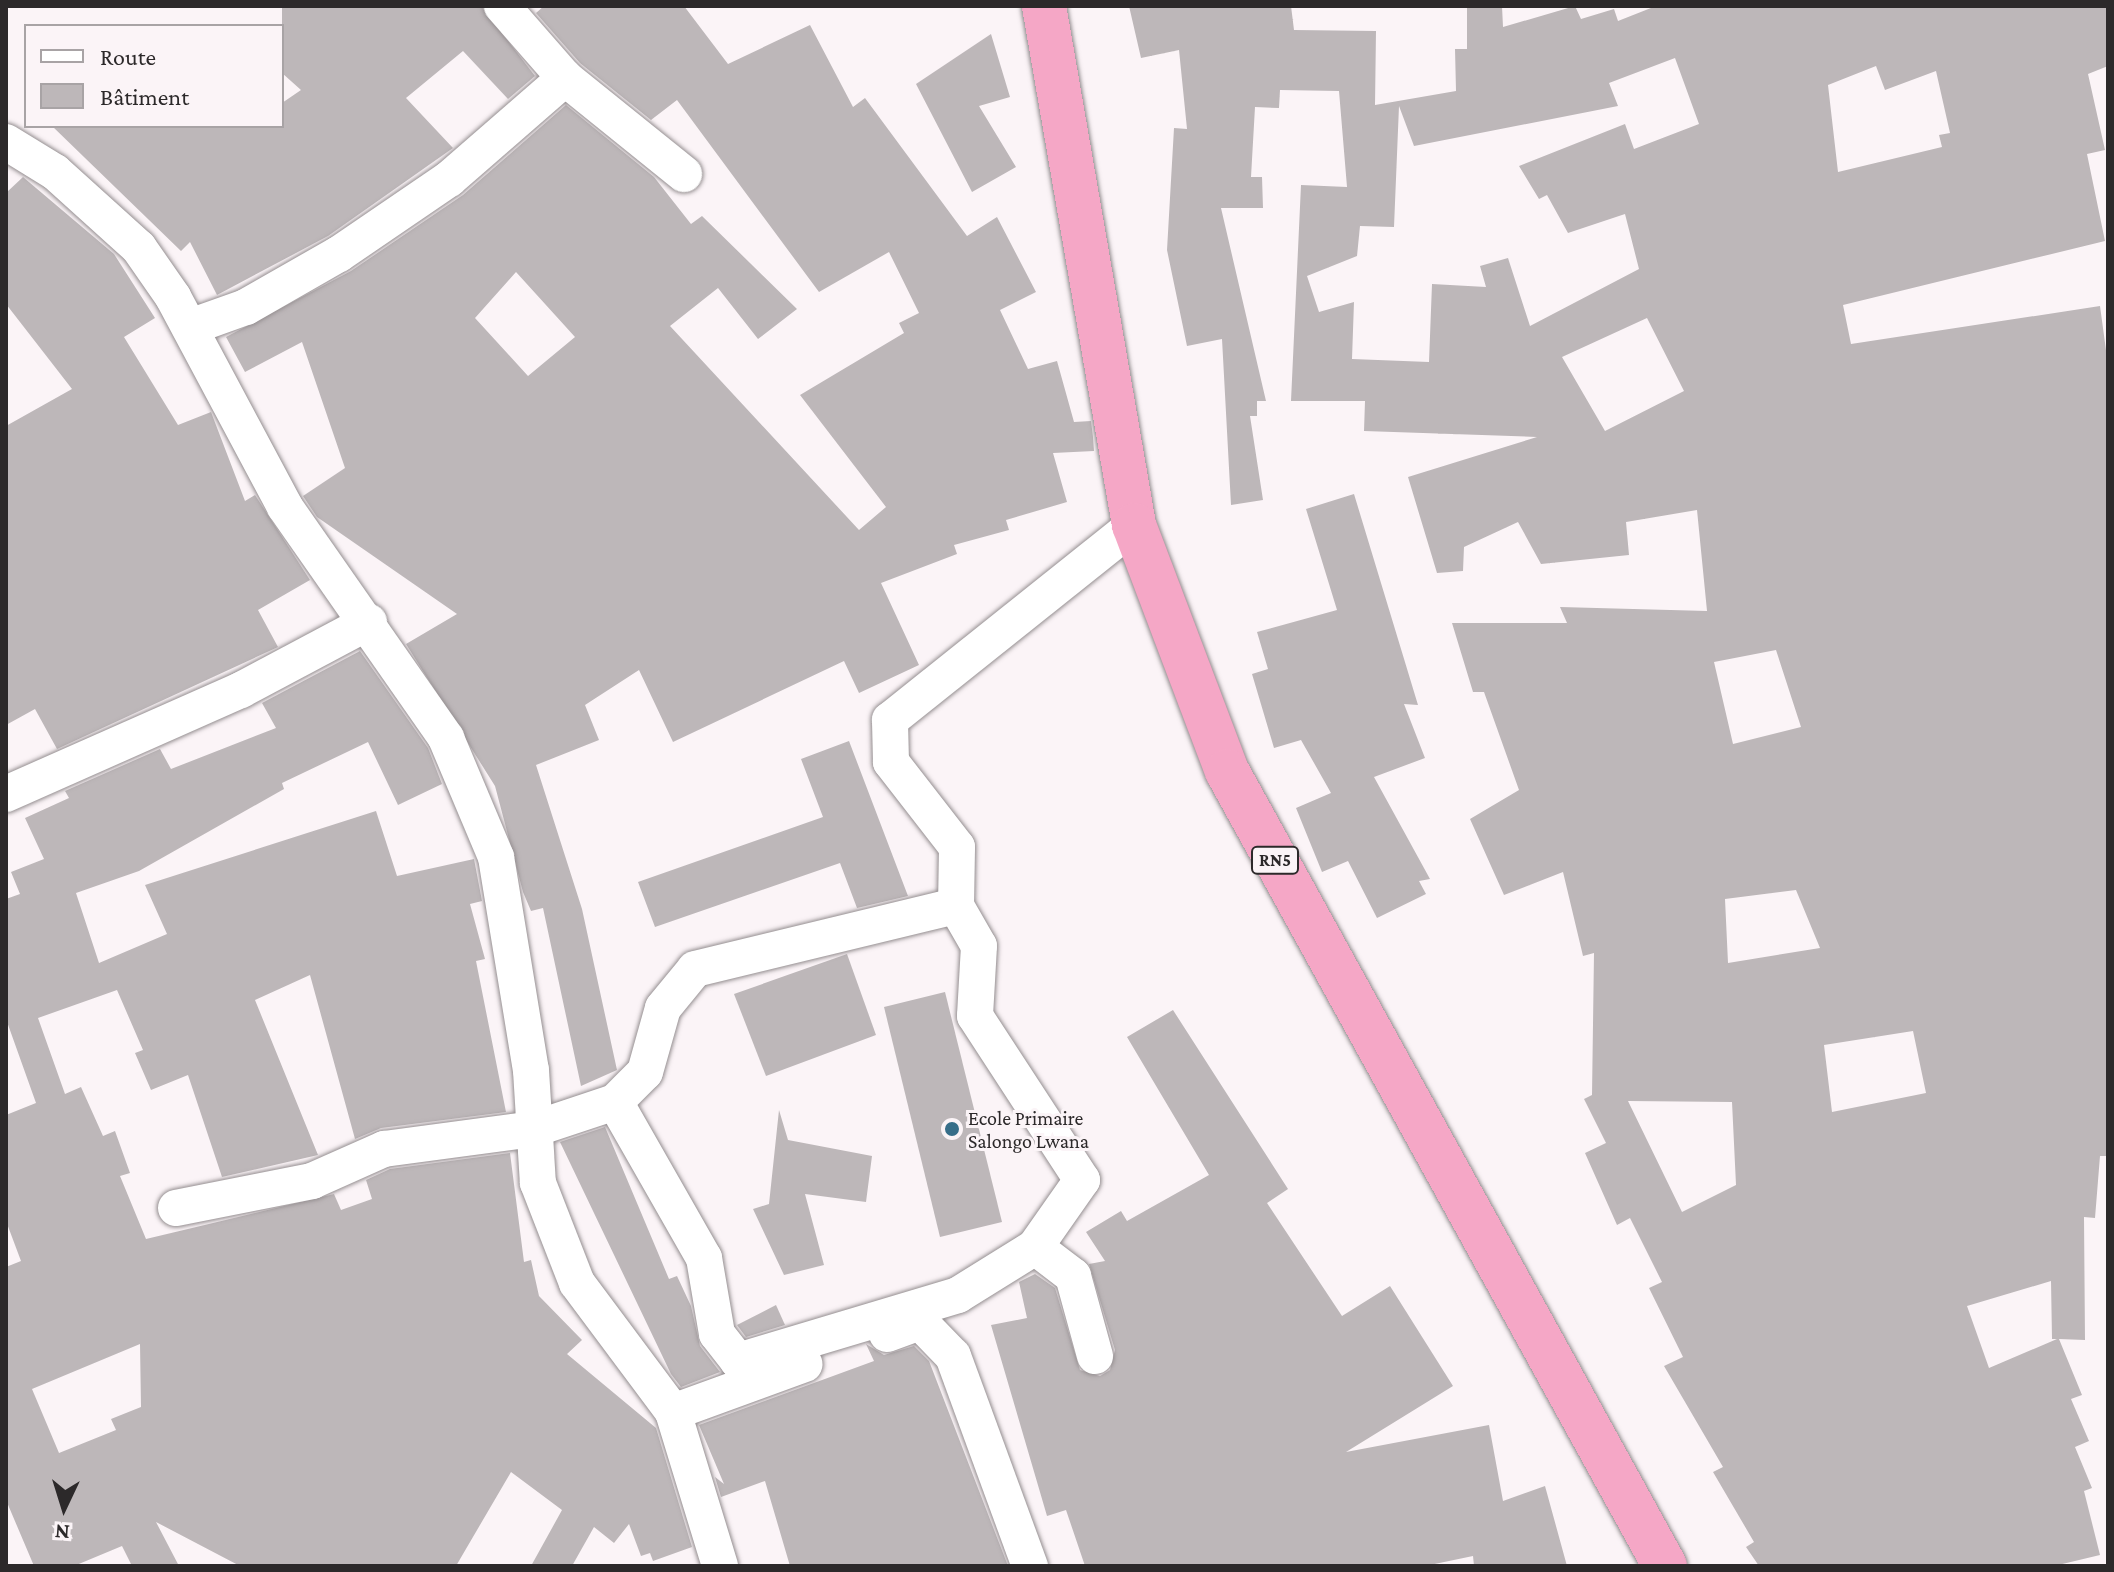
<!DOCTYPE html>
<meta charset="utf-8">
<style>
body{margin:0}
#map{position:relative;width:2114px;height:1572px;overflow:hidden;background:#fbf4f7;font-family:"Crimson Pro",serif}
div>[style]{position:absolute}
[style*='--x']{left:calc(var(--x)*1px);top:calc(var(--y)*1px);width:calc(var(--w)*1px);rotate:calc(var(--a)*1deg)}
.building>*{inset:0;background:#bdb7b9}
.roads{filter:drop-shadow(0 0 2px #948e90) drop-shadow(0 0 2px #948e90)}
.street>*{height:36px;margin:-18px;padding:0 18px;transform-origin:18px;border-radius:18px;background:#fff}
.highway>*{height:44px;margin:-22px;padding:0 22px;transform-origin:22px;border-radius:22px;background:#f5a7c6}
.dots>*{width:22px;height:22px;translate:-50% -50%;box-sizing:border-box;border:4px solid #fbf4f7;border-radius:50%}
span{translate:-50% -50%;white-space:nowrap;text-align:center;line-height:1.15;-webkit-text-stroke:6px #fbf4f7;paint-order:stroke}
.shield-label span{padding:2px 6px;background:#fbf4f7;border:2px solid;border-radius:6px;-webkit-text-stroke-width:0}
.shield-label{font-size:18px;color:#2c292a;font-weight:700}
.poi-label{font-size:20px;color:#2c292a}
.left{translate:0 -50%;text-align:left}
.frame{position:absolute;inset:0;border:8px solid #2c292a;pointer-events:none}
.legend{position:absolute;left:24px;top:24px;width:260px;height:104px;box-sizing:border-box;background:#fbf4f7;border:2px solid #a8a3a5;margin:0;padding:10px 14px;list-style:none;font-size:24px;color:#2c292a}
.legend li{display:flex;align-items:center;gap:16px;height:40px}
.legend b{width:40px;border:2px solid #a8a3a5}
.north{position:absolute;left:24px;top:1468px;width:80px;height:80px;-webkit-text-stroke:6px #fbf4f7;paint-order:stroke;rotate:184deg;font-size:22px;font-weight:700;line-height:32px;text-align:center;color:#2c292a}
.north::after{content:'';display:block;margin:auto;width:28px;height:36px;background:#2c292a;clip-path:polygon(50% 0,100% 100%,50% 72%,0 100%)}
</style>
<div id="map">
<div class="building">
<div style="clip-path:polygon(282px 6px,481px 6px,535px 76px,508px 99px,463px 51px,406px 98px,453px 148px,328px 236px,217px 295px,190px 242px,181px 251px,52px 126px,282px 126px,282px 103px,301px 90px,282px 73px)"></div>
<div style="clip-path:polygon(evenodd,544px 6px,684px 6px,728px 64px,810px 25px,853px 107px,865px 98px,967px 236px,997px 217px,1036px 292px,1000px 310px,1028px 369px,1057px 361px,1074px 422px,1091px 421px,1093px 437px,1094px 451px,1053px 453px,1067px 502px,1006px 520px,1009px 530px,954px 545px,957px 554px,881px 583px,919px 665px,859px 693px,844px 661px,673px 742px,639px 670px,585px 705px,599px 740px,536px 765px,582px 909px,617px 1070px,581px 1086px,543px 908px,531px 911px,523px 892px,495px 786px,406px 644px,457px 614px,317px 517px,303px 496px,345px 468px,302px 342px,245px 372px,226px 337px,351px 271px,463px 195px,566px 105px,654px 177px,691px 224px,702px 216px,797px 309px,758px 339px,718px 288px,670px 326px,859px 530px,886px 507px,800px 395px,904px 333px,899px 323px,919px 313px,889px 252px,819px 292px,677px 100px,651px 120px,580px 63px,536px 13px,544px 6px,516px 272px,575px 337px,528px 376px,475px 318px,516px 272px)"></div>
<div style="clip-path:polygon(evenodd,1129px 6px,1291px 6px,1294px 30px,1376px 31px,1375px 105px,1456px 91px,1455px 49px,1467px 49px,1467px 6px,1502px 6px,1503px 27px,1575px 6px,1581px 19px,1614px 9px,1618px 21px,1656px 6px,2108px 6px,2108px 66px,2088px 74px,2105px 150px,2087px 154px,2105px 241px,1843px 305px,1851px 344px,2100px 306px,2108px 365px,2108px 1156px,2100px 1156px,2095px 1218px,2084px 1217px,2085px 1340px,2059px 1339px,2082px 1395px,2071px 1399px,2089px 1441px,2075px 1447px,2092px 1488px,2084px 1491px,2100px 1555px,2054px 1566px,1759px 1566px,1746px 1547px,1754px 1542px,1713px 1472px,1723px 1467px,1664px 1366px,1683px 1357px,1649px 1288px,1662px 1282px,1630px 1218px,1617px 1225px,1585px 1153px,1606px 1143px,1584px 1099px,1592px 1095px,1594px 953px,1583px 956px,1563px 872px,1504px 895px,1470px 819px,1519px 790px,1484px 692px,1473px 692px,1452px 623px,1567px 623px,1560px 607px,1707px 611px,1697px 510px,1626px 522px,1629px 555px,1541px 564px,1518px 522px,1464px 547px,1463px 571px,1437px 573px,1408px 477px,1537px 437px,1364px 431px,1365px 401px,1291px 401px,1301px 185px,1347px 187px,1339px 91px,1280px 90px,1279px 108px,1255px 107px,1251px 177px,1262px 177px,1263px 208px,1221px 208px,1266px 401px,1257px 401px,1257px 416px,1250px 416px,1263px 500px,1231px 505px,1222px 339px,1187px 346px,1167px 250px,1174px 128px,1187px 129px,1179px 50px,1141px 58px,1129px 6px,1675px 58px,1699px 124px,1634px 149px,1625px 124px,1519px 166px,1539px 199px,1547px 195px,1568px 233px,1625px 214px,1639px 269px,1530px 326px,1508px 258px,1480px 266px,1486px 287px,1432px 284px,1429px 362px,1352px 359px,1354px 302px,1319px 312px,1307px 276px,1357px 256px,1360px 226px,1394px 227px,1399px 106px,1414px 146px,1618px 106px,1609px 83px,1675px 58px,1129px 6px,1876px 66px,1885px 90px,1936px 71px,1950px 133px,1939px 135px,1942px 147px,1838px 172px,1828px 85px,1876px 66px,1129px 6px,1647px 318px,1684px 391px,1605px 431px,1562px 357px,1647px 318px,1129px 6px,1776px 650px,1801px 727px,1733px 744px,1714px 662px,1776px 650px,1129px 6px,1796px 890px,1820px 948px,1728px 963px,1725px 899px,1796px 890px,1129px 6px,1913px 1031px,1926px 1093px,1832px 1112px,1824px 1045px,1913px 1031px,1129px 6px,1628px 1101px,1732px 1102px,1736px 1185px,1682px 1212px,1628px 1101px,1129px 6px,2051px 1281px,2052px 1339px,2057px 1339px,1989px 1368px,1967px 1306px,2051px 1281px)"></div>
<div style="clip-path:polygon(991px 34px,1010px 97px,979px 106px,1016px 167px,972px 192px,916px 84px)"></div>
<div style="clip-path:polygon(23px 177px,114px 254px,155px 318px,124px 337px,178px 425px,211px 412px,245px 501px,255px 495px,310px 580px,258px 610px,278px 647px,57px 749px,35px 709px,6px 725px,6px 426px,72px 389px,6px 304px,6px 193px)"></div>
<div style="clip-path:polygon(1354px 494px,1418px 705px,1404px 704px,1425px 758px,1374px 777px,1430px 879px,1419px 881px,1426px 894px,1377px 918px,1348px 861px,1322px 872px,1296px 808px,1331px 793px,1301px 740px,1274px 748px,1252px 674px,1268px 669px,1257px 632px,1337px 610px,1306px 509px)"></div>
<div style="clip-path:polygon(evenodd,360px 651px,428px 748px,442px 784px,398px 805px,368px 742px,282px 783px,284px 789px,139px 871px,76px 893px,99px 963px,167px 934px,145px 885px,376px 811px,397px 876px,474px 859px,482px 901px,470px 904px,485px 959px,476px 961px,506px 1112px,381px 1128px,355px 1139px,310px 975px,255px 1000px,318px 1155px,222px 1177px,188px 1075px,151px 1090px,135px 1053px,143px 1050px,117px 990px,38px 1018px,65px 1094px,81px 1087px,103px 1136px,115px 1131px,130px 1173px,120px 1176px,146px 1239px,334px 1194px,341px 1210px,372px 1199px,366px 1180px,390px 1169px,510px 1153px,524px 1262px,531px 1260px,539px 1296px,582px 1340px,567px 1354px,656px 1428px,692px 1547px,653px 1561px,650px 1553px,641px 1556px,629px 1524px,614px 1543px,594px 1527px,572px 1566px,531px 1566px,562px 1510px,511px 1472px,456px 1566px,240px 1566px,156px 1522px,179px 1566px,132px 1566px,122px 1546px,74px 1566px,34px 1566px,6px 1500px,6px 1267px,21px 1261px,6px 1221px,6px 1115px,36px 1103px,6px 1019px,6px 899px,20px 894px,11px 872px,44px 859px,25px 818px,69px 798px,65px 791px,160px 749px,171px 769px,276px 728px,262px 703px,360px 651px,140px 1344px,141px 1407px,111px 1419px,116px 1430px,59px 1453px,32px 1389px,140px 1344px)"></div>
<div style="clip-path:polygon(849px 741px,908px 896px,857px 908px,840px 863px,655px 927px,638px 882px,823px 817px,801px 759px)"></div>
<div style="clip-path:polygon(847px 954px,876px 1035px,766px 1076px,734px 994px)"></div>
<div style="clip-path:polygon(945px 992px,1002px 1222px,940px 1237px,884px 1007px)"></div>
<div style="clip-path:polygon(1173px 1010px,1288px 1189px,1267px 1203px,1342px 1316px,1390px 1286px,1453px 1386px,1346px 1452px,1489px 1425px,1503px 1501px,1545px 1486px,1567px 1566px,1474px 1566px,1473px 1556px,1425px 1566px,1085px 1566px,1066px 1510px,1047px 1516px,991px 1325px,1027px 1318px,1019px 1282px,1035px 1274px,1055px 1288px,1080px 1370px,1100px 1376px,1110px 1370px,1115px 1350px,1089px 1264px,1105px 1261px,1086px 1232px,1121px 1211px,1127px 1221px,1209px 1175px,1127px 1037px)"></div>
<div style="clip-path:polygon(779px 1110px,788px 1140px,872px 1156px,866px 1202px,805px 1194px,824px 1265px,784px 1275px,753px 1209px,769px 1204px)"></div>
<div style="clip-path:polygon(605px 1127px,669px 1279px,677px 1276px,691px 1306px,700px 1346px,720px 1372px,681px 1387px,671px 1374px,560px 1142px)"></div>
<div style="clip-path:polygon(776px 1305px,785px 1325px,746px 1337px,737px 1325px)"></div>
<div style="clip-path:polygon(866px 1344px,884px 1355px,914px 1346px,929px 1361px,1008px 1566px,790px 1566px,765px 1481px,721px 1497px,715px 1477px,724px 1484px,699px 1425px,874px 1361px)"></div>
</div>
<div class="roads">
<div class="street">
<div style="--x:502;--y:6;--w:96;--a:48.8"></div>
<div style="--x:565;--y:78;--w:153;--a:38.9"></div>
<div style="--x:6;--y:142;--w:57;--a:31.5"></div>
<div style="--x:55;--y:172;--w:113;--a:42.1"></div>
<div style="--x:139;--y:248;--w:60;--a:55.2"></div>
<div style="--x:173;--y:297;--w:238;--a:61.9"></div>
<div style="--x:285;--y:507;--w:282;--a:55.1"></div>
<div style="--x:446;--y:738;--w:129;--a:67.2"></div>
<div style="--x:496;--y:857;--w:216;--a:80.7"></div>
<div style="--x:531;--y:1070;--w:113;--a:86.5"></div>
<div style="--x:538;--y:1183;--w:107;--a:68.7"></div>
<div style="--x:577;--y:1283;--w:161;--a:53.3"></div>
<div style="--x:673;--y:1412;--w:161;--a:73"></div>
<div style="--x:190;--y:327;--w:59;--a:-19.7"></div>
<div style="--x:246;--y:307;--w:107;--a:-29.7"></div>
<div style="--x:339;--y:254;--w:133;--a:-34.3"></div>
<div style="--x:449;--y:179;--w:154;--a:-41"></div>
<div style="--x:6;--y:794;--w:257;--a:-23.9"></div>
<div style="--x:241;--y:690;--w:145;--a:-28"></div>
<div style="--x:956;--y:906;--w:46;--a:60.1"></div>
<div style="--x:979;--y:946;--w:70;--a:93.3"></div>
<div style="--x:975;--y:1016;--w:196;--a:56.9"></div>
<div style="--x:1082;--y:1180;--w:82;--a:125"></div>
<div style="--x:615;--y:1102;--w:180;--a:60.3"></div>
<div style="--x:704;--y:1258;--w:77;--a:80.3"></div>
<div style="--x:717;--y:1334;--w:34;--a:52"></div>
<div style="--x:738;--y:1361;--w:230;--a:-16.7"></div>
<div style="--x:958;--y:1295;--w:91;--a:-31.9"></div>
<div style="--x:1035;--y:1247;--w:48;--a:37.3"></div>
<div style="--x:1073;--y:1276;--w:83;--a:74.6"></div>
<div style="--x:176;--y:1208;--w:139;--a:-11.2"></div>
<div style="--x:312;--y:1181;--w:79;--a:-24"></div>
<div style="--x:384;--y:1149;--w:151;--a:-7.6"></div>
<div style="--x:534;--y:1129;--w:85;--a:-18.4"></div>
<div style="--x:615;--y:1102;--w:42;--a:-45"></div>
<div style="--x:645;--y:1072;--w:66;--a:-74.3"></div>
<div style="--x:663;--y:1008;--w:50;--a:-50.6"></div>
<div style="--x:695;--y:969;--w:268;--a:-13.6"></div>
<div style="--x:956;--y:906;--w:59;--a:-89"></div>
<div style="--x:957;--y:847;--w:108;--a:-127.8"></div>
<div style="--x:891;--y:762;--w:42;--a:-91.4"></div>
<div style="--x:890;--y:720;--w:312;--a:-38.6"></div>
<div style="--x:887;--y:1334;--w:35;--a:-20"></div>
<div style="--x:920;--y:1322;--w:47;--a:45.9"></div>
<div style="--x:953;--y:1356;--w:224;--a:69.9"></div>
<div style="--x:673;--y:1412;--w:140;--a:-20"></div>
</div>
<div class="highway">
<div style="--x:1044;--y:6;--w:527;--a:80.16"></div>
<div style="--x:1134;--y:525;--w:263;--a:69.3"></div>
<div style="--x:1227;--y:771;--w:908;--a:61.15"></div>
</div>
</div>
<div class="dots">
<div style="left:952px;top:1129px;background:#376e89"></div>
</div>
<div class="shield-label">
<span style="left:1275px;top:860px">RN5</span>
</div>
<div class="poi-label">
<span class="left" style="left:968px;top:1130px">Ecole Primaire<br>Salongo Lwana</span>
</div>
<div class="frame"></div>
<ul class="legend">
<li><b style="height:10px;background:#fff"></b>Route</li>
<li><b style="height:22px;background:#bdb7b9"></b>Bâtiment</li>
</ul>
<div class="north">N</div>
</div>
